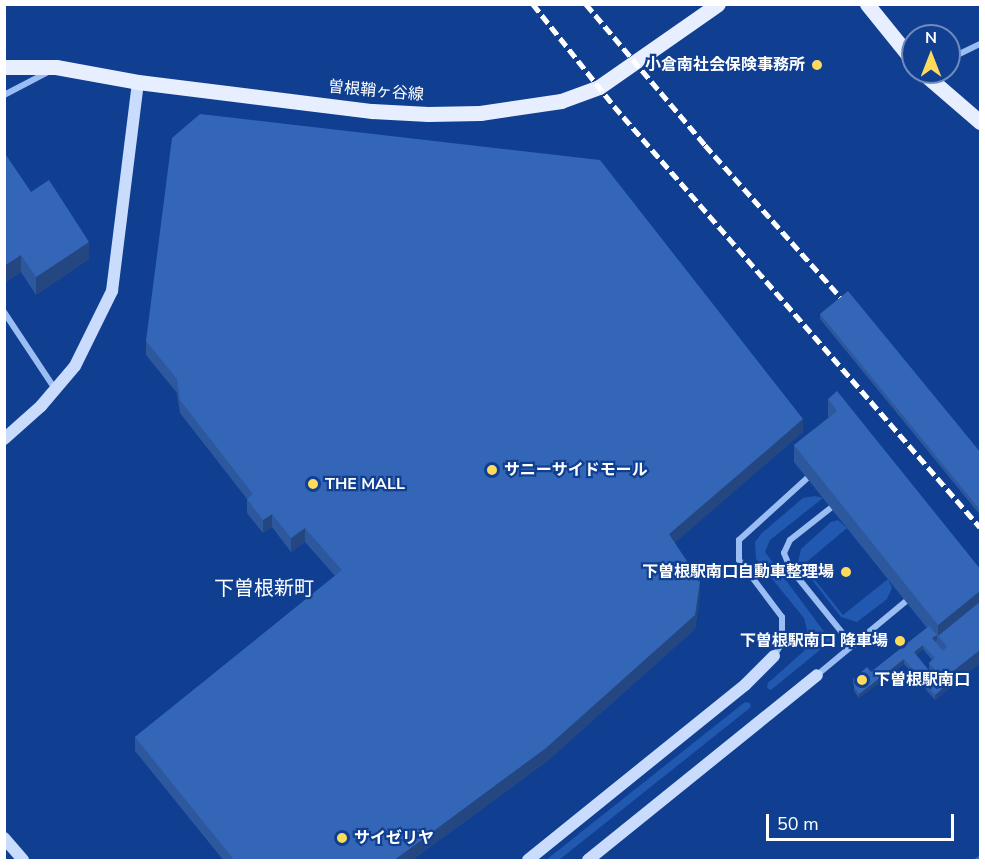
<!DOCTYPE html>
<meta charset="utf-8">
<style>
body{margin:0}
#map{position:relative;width:985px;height:865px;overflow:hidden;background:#103f91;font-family:"Nunito Sans","Noto Sans JP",sans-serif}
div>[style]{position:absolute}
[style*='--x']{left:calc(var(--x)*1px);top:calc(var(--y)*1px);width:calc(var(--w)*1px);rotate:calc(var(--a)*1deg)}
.green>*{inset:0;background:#2158b0}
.street>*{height:6px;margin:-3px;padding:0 3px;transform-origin:3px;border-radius:3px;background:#9abdf3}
.secondary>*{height:12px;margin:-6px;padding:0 6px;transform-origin:6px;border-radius:6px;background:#cadcfd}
.primary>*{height:15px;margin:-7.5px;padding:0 7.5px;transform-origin:7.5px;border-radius:7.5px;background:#e7eeff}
.rail>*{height:4.5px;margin-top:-2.25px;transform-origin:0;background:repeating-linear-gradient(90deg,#fff 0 10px,transparent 0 14.5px)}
.wall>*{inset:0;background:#2d589e}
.shaded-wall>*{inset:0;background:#244781}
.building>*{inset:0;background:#3466b8}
.dots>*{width:16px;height:16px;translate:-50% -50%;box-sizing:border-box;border:3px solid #103f91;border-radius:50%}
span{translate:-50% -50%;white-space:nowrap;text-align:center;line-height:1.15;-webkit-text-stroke:4.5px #103f91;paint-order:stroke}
.poi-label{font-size:16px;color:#fff;font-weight:700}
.right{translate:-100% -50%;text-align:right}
.left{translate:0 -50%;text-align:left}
.street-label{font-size:16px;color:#fff}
.quarter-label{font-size:20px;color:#fff}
.frame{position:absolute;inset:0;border:6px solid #fff;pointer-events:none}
.north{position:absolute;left:901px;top:24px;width:60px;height:60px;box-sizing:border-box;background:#103f91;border:2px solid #708cbd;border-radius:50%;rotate:0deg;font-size:16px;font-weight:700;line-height:24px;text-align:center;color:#fff}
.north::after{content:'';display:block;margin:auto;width:21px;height:27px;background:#ffdb5d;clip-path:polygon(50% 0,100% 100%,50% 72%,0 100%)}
.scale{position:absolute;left:766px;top:814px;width:188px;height:27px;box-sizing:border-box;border:3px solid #fff;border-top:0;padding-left:8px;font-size:18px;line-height:21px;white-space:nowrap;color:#fff;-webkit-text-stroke:4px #103f91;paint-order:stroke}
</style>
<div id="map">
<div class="green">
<div style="clip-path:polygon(815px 496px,823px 498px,770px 540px,765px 552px,831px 641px,771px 690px,767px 688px,768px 683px,804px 651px,809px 638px,804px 618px,756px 559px,755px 542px,762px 533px,803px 498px)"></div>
<div style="clip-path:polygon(838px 520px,847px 528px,803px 565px,843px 615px,888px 579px,892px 588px,887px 599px,857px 622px,841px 617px,798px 562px,801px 549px,831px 522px)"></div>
<div style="clip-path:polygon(745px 702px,750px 703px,751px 707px,559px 860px,546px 860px)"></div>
</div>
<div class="street">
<div style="--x:949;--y:59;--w:34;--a:-26"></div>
<div style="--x:4;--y:95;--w:50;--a:-27.6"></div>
<div style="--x:4;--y:312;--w:92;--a:56.5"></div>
<div style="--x:837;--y:503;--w:60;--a:141.8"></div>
<div style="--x:790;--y:540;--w:14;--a:115"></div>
<div style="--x:784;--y:553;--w:16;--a:68"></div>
<div style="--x:790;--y:568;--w:100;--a:51.1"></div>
<div style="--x:774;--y:656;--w:15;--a:-58"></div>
<div style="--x:782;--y:643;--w:26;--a:-90"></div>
<div style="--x:782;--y:617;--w:71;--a:-127"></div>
<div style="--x:739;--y:560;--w:20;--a:-90"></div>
<div style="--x:739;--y:540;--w:100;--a:-42.2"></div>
<div style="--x:817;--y:675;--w:122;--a:-39.7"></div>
</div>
<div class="secondary">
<div style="--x:4;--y:439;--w:50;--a:-41.7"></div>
<div style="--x:41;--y:406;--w:52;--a:-49.6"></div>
<div style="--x:75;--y:366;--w:84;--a:-63.7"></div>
<div style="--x:112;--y:291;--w:211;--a:-82.9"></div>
<div style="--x:4;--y:838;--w:29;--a:49"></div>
<div style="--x:528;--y:860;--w:279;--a:-38.9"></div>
<div style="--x:745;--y:685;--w:41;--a:-45"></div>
<div style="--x:588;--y:860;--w:294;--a:-38.9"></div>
</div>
<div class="primary">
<div style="--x:867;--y:4;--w:73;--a:51.1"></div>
<div style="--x:4;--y:67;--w:52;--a:0"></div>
<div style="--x:56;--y:67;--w:83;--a:10.4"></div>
<div style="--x:138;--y:82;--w:236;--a:7.1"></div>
<div style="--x:372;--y:111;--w:56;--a:3.1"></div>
<div style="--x:428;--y:114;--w:52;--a:-1.1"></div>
<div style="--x:480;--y:113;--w:82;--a:-8.4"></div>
<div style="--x:561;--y:101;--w:40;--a:-20.2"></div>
<div style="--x:599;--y:87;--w:145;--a:-34.9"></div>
<div style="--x:922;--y:72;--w:77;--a:40.8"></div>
</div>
<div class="rail">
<div style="--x:533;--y:4;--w:130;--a:51.5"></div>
<div style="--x:614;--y:106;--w:558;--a:49"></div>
<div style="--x:586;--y:4;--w:185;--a:49.8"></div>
<div style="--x:705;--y:145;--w:221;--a:48.3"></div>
</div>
<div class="wall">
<div style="clip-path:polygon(31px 192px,89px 259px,36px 295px,21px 272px,4px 283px)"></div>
<div style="clip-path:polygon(820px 314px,981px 453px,981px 516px,820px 319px)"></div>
<div style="clip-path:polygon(146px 341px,803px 432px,674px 543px,700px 595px,695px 629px,546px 762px,411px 861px,224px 861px,135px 751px,135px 737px,335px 576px,305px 542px,291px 552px,272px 527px,263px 533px,247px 513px,247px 499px,180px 413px,177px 393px,146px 355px)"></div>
<div style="clip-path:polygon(evenodd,828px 399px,981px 570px,981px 662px,935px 700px,904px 664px,859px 698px,854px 691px,854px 686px,853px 684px,853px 679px,871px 672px,927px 628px,794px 462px,794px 445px,829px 418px,828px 416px,828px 399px,923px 649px,932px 660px,929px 663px,929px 671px,916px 655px,923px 649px)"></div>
</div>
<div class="shaded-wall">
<div style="clip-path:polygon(89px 242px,89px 259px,36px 295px,36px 277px)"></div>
<div style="clip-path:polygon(21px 255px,21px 272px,4px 283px,4px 266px)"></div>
<div style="clip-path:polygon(803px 419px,803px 432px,669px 548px,669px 534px)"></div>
<div style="clip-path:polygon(272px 514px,272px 527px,263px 533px,263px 520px)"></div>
<div style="clip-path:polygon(305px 528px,305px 542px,291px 552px,291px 538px)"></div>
<div style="clip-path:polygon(700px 581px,700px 595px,695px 629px,546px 762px,411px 861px,393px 861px)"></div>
<div style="clip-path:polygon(981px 590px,981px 608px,938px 637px,938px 625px)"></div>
<div style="clip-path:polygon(937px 635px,937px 640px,932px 643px,932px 638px)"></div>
<div style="clip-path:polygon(923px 645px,923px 649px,914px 657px,914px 652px)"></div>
<div style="clip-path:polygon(981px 649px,981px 662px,935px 700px,935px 695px,943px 688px,943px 679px)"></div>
<div style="clip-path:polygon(904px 659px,904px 664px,859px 698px,859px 694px)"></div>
</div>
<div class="building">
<div style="clip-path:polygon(200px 114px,600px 160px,803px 419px,669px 534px,700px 581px,695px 615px,546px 748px,393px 861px,235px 861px,135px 737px,342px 570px,305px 528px,291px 538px,272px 514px,263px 520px,247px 499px,253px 494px,180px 400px,177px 379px,146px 341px,172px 138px)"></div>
<div style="clip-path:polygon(4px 152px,31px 192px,49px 180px,89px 242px,36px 277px,21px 255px,4px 266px)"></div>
<div style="clip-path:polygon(848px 291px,981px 453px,981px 511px,820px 314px)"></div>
<div style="clip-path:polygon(837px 391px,981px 570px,981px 590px,938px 625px,794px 445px,837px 411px,828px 399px)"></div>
<div style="clip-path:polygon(981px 601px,981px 649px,943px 679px,929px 663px,947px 647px,938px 636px)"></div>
<div style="clip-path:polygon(929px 626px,937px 635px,932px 638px,943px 651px,935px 658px,923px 645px,914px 652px,943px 688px,935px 695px,904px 659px,859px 694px,854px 686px,856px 684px,853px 679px,867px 667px,871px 672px)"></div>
<div style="clip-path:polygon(981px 854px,981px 861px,972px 861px)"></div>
</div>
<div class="dots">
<div style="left:817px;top:65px;background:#ffdb5d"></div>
<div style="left:492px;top:470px;background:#ffdb5d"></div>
<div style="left:313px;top:484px;background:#ffdb5d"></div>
<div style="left:846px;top:572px;background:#ffdb5d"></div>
<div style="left:900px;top:641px;background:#ffdb5d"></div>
<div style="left:862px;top:680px;background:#ffdb5d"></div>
<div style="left:342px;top:838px;background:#ffdb5d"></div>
</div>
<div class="poi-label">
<span class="right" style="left:805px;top:65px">小倉南社会保険事務所</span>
<span class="left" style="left:504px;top:470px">サニーサイドモール</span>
<span class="left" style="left:325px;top:484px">THE MALL</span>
<span class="right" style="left:834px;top:572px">下曽根駅南口自動車整理場</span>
<span class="right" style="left:888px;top:641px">下曽根駅南口 降車場</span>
<span class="left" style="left:874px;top:680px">下曽根駅南口</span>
<span class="left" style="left:354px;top:838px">サイゼリヤ</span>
</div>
<div class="street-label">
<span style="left:376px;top:91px;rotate:5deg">曽根鞘ヶ谷線</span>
</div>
<div class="quarter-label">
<span style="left:264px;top:588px">下曽根新町</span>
</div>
<div class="frame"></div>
<div class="north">N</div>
<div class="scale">50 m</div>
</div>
